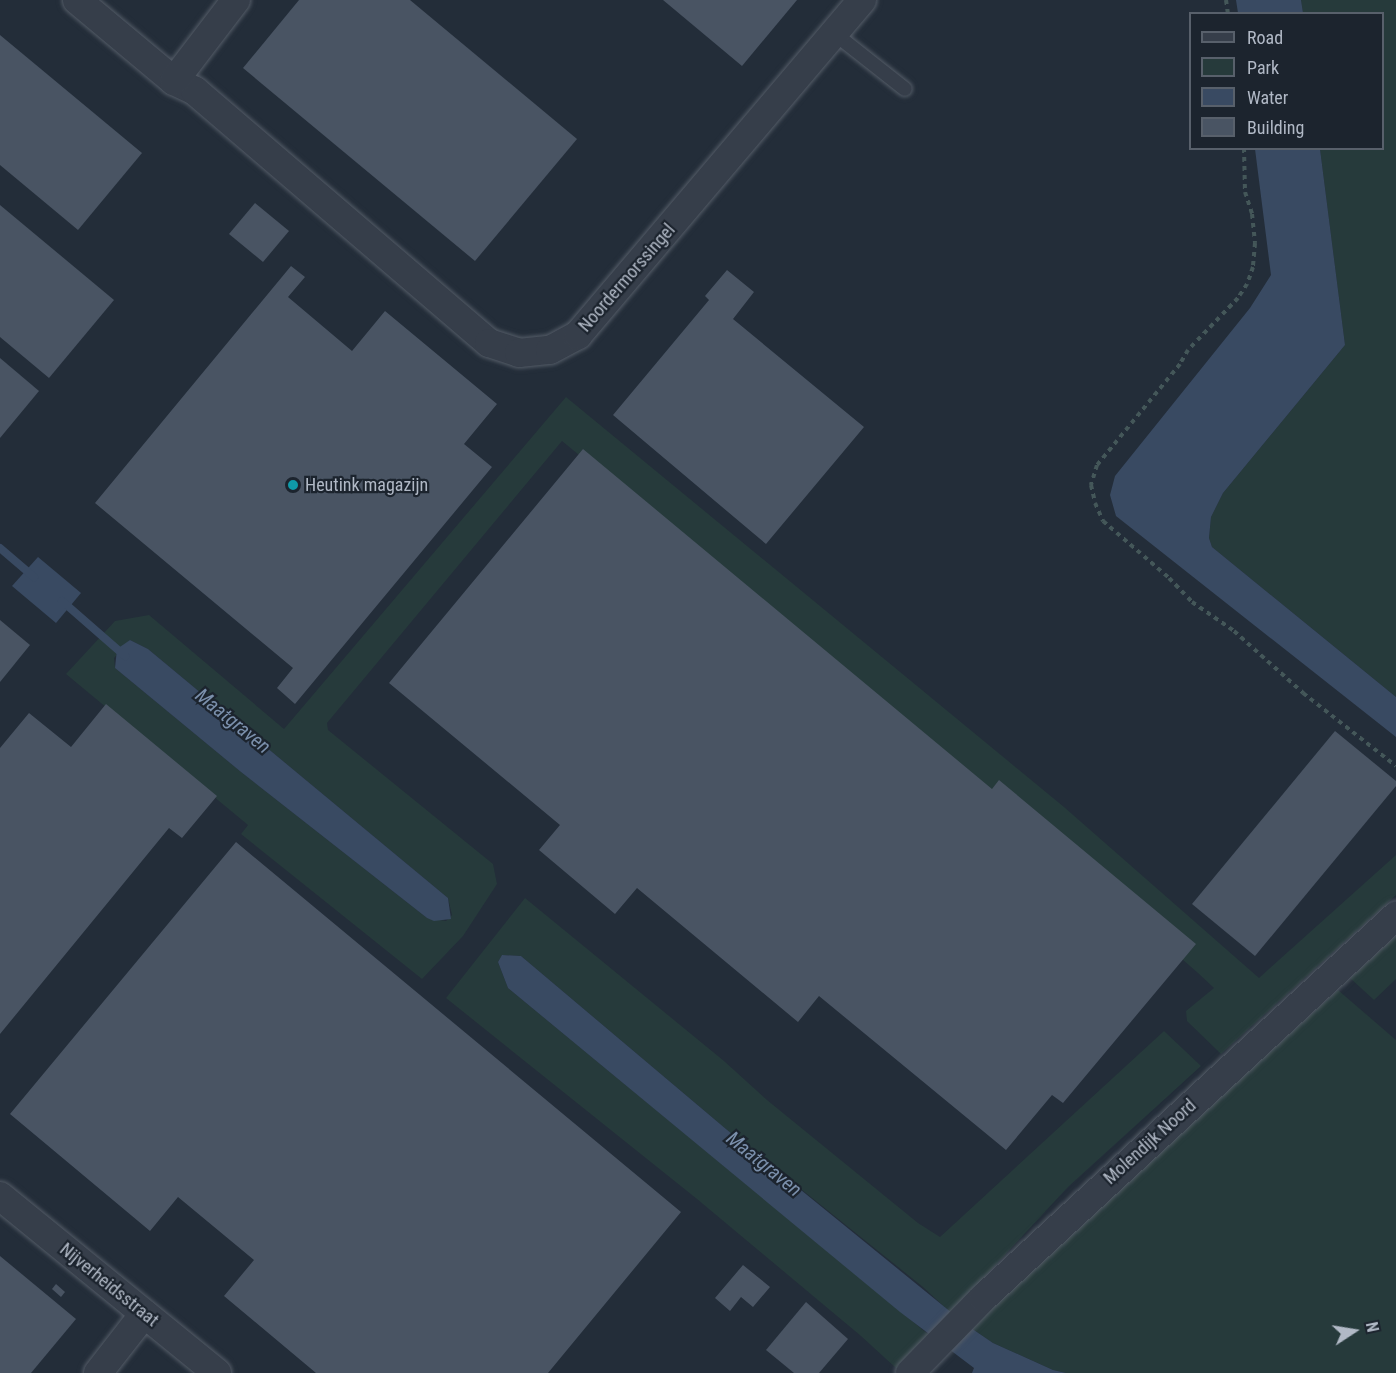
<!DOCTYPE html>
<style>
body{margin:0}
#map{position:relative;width:1396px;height:1373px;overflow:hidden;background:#232d39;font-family:"Roboto Condensed",sans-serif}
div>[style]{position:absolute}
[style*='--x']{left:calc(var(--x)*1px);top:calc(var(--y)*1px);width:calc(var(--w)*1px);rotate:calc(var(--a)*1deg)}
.green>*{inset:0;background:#263a3b}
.water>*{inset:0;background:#394a62}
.stream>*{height:8px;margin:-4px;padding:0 4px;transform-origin:4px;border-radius:4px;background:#394a62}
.building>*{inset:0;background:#495463}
.path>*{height:4px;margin-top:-2px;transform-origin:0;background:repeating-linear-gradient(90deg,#445759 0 4.5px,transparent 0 9px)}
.roads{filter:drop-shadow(0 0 2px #545c67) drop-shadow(0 0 2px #545c67)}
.service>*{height:14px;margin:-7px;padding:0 7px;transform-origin:7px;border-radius:7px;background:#363e4a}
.minor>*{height:28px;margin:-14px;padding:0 14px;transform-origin:14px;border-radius:14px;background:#363e4a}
.dots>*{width:16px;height:16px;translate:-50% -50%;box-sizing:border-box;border:3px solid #1c242e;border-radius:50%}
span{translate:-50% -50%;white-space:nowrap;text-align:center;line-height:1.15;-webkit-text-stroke:4.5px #1c242e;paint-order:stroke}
.street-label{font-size:18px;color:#b1b9c6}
.poi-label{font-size:18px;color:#b1b9c6}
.left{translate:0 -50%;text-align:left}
.water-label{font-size:20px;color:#7b90ac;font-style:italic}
.legend{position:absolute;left:1189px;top:12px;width:195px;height:138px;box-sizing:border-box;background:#1c242e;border:2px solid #58606b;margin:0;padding:8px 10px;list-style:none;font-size:18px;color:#b1b9c6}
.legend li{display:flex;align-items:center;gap:12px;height:30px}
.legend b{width:30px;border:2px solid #58606b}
.north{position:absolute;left:1324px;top:1301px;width:60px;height:60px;-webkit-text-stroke:4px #1c242e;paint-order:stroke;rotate:78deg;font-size:16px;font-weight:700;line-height:24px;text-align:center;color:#b1b9c6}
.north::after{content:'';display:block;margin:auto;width:21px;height:27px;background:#b1b9c6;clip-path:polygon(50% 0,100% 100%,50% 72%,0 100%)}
</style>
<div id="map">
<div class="green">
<div style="clip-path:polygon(1301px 0,1396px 0,1396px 697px,1212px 547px,1209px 538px,1211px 517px,1223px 493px,1345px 345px,1320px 149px,1382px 148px,1382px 14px,1303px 13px)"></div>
<div style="clip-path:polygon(evenodd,566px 397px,1064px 807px,1259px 978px,1396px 855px,1396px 895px,1221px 1054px,1187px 1021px,1186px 1011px,1214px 988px,1198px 973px,1008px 807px,562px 441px,327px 723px,328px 730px,493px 864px,497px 884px,463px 936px,422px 979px,241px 834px,248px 825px,66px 674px,115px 621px,149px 615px,284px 729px,566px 397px,130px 640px,148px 649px,448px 898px,452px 915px,446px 921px,427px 918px,241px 772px,115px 668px,114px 658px,130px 640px)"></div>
<div style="clip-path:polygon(525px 898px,724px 1061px,767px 1100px,918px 1223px,940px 1237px,1164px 1031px,1201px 1066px,1068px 1187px,951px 1313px,923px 1287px,726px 1129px,521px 956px,502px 955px,498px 962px,508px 988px,929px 1335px,897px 1369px,861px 1336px,697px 1199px,446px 998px)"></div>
<div style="clip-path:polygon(1396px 936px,1396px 979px,1374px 1000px,1350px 978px)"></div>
<div style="clip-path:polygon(1338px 990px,1396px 1040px,1396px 1373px,1066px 1373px,1053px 1370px,993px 1343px,968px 1326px)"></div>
</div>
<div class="water">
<div style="clip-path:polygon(1236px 0,1301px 0,1303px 13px,1238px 13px)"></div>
<div style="clip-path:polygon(1255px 149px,1320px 149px,1345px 345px,1223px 493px,1211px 517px,1209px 538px,1212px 547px,1396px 697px,1396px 737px,1116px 516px,1110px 495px,1115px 476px,1250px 308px,1271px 275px)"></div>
<div style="clip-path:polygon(38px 557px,81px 593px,56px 623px,12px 586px)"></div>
<div style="clip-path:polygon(130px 640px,148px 649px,448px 898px,451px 919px,434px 921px,427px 918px,241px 772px,115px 668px,117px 649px)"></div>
<div style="clip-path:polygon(502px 955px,521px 956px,726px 1129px,968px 1326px,993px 1343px,1053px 1370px,1066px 1373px,972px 1373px,974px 1368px,900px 1312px,508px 988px,498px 962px)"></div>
</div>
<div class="stream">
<div style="--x:0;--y:548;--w:45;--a:40.5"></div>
<div style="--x:62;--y:601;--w:84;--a:41.1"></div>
</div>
<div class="building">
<div style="clip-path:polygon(299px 0,410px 0,577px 139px,475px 261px,243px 68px)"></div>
<div style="clip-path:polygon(663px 0,797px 0,742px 66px)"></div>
<div style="clip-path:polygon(0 35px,142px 153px,78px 230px,0 165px)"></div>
<div style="clip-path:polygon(255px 203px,289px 231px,263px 262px,229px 234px)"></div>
<div style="clip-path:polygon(0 205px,114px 300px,49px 378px,0 337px)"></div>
<div style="clip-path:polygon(291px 266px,305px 277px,288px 297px,352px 351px,385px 311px,497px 404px,464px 444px,492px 467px,295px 704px,277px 688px,293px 668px,95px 503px)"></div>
<div style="clip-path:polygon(727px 270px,754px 292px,733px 319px,864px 427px,766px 544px,613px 415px,709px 300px,705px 296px)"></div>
<div style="clip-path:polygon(0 358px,39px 391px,0 438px)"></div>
<div style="clip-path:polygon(583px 449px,992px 789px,999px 780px,1196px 944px,1063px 1103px,1052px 1095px,1006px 1150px,819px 996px,798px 1022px,637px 888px,615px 914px,539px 850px,560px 825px,389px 683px)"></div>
<div style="clip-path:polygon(0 620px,30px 645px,0 682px)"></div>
<div style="clip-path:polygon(106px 704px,217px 796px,182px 838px,169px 828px,0 1034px,0 748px,29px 713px,71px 747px)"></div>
<div style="clip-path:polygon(1335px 731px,1396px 781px,1396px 786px,1255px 956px,1192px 904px)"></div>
<div style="clip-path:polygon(236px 842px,681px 1212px,548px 1373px,316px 1373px,224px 1296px,254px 1260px,178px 1197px,150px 1231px,10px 1114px)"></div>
<div style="clip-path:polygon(0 1256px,76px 1319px,31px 1373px,0 1373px)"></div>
<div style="clip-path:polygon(743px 1265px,770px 1287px,753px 1307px,741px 1297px,730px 1311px,715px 1298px)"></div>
<div style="clip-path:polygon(56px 1284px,65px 1292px,61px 1297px,52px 1289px)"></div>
<div style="clip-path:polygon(806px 1302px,848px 1339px,819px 1373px,794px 1373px,766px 1350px)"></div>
</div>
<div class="path">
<div style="--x:1226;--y:0;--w:14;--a:82"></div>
<div style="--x:1244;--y:148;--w:44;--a:88.7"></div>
<div style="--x:1245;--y:192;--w:23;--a:72"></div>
<div style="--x:1252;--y:214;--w:29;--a:84"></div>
<div style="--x:1255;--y:243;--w:24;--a:95"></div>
<div style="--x:1253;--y:267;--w:18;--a:109"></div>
<div style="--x:1247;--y:284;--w:17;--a:123"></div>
<div style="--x:1238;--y:298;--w:72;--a:133.9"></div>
<div style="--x:1188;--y:350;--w:16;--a:120"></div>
<div style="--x:1180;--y:364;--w:131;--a:129.4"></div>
<div style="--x:1097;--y:465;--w:21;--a:107"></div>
<div style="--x:1091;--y:485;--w:18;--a:77"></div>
<div style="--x:1095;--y:503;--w:20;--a:66"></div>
<div style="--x:1103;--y:521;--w:87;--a:40.8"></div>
<div style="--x:1169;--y:578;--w:33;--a:46"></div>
<div style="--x:1192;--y:602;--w:51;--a:34.6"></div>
<div style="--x:1234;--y:631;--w:93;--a:41.9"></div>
<div style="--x:1303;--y:693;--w:118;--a:38.1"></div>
</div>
<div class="roads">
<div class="service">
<div style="--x:834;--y:33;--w:90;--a:38.3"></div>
</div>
<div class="minor">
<div style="--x:77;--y:0;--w:126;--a:39.9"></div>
<div style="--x:174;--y:81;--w:23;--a:25"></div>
<div style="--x:195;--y:91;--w:387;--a:40.6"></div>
<div style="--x:489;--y:343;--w:32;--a:18"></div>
<div style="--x:519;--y:353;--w:31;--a:-6"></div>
<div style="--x:550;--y:350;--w:32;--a:-28"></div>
<div style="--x:578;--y:335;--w:439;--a:-49.7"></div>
<div style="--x:174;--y:81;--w:102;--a:-52.6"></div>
<div style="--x:0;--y:1196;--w:280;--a:39.2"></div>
<div style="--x:98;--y:1373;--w:75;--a:-52.1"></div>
<div style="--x:910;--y:1373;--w:105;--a:-45.8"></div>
<div style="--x:983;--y:1298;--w:563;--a:-42.77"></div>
</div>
</div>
<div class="dots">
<div style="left:293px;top:485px;background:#0f9aa8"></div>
</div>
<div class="street-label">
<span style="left:627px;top:278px;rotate:-49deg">Noordermorssingel</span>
<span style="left:1150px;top:1142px;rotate:-42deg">Molendijk Noord</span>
<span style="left:109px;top:1285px;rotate:39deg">Nijverheidsstraat</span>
</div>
<div class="poi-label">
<span class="left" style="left:305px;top:485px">Heutink magazijn</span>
</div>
<div class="water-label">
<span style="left:233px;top:721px;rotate:39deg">Maatgraven</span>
<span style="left:764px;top:1164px;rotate:39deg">Maatgraven</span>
</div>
<ul class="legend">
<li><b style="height:8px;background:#363e4a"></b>Road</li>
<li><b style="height:16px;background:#263a3b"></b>Park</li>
<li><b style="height:16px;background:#394a62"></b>Water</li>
<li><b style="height:16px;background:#495463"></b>Building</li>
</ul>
<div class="north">N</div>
</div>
